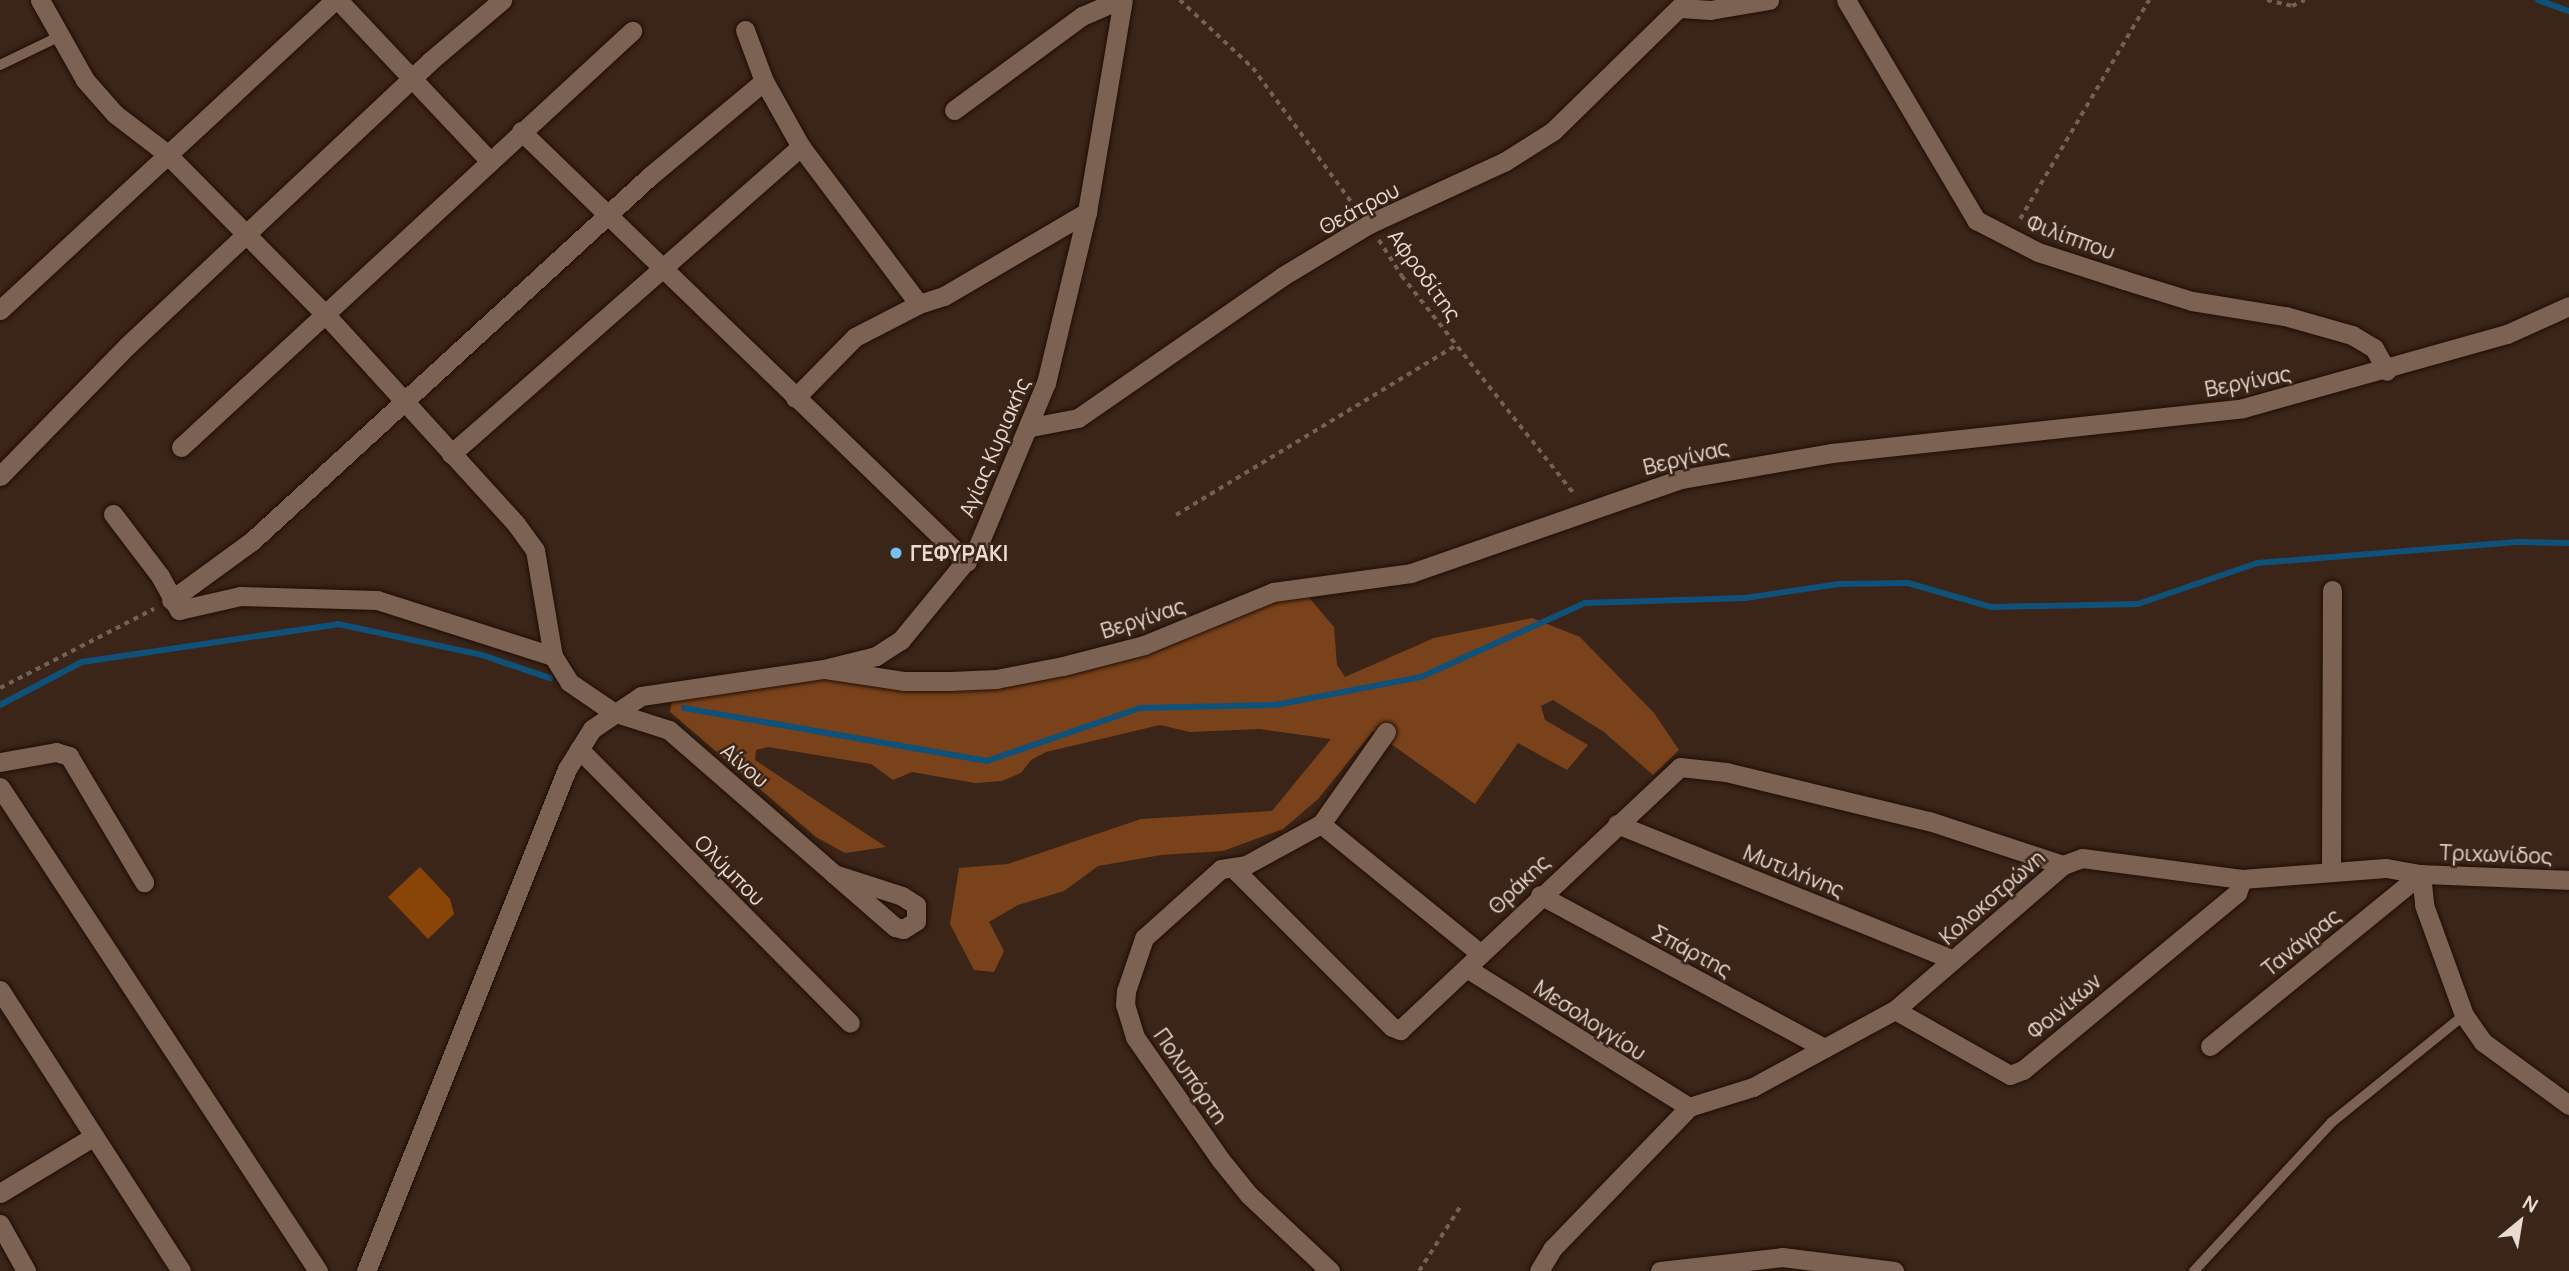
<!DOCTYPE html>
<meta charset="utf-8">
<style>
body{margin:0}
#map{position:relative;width:2569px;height:1271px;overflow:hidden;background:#3a2518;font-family:Manrope,sans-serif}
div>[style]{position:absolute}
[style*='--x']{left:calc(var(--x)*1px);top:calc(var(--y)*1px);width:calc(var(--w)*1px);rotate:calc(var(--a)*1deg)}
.green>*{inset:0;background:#7a421b}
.stream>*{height:6px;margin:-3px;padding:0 3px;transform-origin:3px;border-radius:3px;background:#0f5179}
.building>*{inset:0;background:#894408}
.path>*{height:3.5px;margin-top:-1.75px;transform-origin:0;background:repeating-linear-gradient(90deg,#736155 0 5px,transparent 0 10px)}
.roads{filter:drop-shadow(0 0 2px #200d03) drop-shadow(0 0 2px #200d03)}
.service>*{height:10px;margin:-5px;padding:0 5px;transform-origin:5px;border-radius:5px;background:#7b6253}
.minor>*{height:19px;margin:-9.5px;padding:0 9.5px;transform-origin:9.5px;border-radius:9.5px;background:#7b6253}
.tertiary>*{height:19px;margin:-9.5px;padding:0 9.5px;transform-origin:9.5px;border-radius:9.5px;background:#7b6253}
.secondary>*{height:19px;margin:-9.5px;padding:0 9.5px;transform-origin:9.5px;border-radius:9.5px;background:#7b6253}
.dots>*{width:19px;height:19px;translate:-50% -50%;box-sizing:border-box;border:4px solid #3a2518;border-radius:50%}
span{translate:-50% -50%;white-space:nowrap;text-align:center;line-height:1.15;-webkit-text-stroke:5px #3a2518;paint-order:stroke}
.street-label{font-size:21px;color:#e9dbd2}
.poi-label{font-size:21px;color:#e9dbd2;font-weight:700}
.left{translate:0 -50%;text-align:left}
.north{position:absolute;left:2485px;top:1187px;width:70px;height:70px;-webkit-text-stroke:5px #3a2518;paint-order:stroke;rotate:30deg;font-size:19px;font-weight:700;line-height:28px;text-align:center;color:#e9dbd2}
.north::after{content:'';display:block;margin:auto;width:24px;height:32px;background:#e9dbd2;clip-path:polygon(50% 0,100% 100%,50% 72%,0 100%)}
</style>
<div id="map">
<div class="green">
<div style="clip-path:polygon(1305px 593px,1334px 627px,1337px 665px,1345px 677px,1434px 638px,1532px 618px,1580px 637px,1654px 713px,1679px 750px,1653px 775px,1604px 732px,1553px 700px,1541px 706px,1545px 720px,1588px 745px,1567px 770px,1518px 743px,1475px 804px,1373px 731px,1318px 799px,1283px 829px,1223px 851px,1161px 855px,1098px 866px,1064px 891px,1018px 905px,989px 922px,1004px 951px,994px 972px,974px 970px,950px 924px,959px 868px,1008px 864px,1141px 819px,1272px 811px,1331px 739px,1260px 729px,1190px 732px,1160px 725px,1046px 752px,1031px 760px,1021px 773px,1002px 781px,975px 783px,912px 772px,893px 780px,871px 764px,768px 747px,756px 750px,755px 760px,886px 847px,845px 853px,816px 837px,670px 712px,672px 700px,824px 673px,998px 683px,1274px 596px)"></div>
</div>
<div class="stream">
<div style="--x:2538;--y:0;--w:33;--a:20"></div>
<div style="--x:0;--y:705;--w:93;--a:-27.7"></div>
<div style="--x:82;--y:662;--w:259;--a:-8.4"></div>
<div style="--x:338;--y:624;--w:147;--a:12.1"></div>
<div style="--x:482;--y:655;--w:72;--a:18.7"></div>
<div style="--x:684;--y:708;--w:308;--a:9.9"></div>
<div style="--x:987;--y:761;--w:162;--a:-19.1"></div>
<div style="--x:1140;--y:708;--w:135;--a:-1.3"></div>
<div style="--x:1275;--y:705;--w:149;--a:-10.9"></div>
<div style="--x:1421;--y:677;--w:180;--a:-24.3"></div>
<div style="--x:1585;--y:603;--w:160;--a:-1.8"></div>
<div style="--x:1745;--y:598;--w:95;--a:-8.5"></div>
<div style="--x:1839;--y:584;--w:69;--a:-0.8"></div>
<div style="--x:1908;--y:583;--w:86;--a:16.1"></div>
<div style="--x:1991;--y:607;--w:147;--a:-1.2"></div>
<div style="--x:2138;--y:604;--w:126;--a:-19"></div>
<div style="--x:2257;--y:563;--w:264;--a:-4.6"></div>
<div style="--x:2520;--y:542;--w:49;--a:1.2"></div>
</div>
<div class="building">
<div style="clip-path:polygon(420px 867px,450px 899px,454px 914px,428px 939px,388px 897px)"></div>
</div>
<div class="path">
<div style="--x:1180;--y:0;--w:100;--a:43"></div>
<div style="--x:1253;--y:68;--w:174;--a:53.7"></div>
<div style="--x:2267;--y:0;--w:26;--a:13"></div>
<div style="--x:2292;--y:6;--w:14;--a:-25"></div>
<div style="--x:2020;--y:219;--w:254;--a:-59.5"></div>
<div style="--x:1379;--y:240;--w:43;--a:57.4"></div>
<div style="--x:1402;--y:276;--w:278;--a:51.7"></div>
<div style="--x:1176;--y:515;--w:328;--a:-31.2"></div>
<div style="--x:0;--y:688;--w:173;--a:-27.2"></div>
<div style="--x:1419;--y:1271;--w:76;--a:-57.4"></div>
</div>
<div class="roads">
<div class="service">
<div style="--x:0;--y:65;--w:64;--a:-25.8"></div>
<div style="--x:2194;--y:1271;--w:203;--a:-47.2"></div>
<div style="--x:2332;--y:1122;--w:170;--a:-39"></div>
</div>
<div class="minor">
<div style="--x:40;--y:0;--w:92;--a:60.6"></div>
<div style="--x:85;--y:80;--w:45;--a:48.6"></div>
<div style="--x:115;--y:114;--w:64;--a:37.4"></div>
<div style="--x:166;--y:153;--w:228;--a:45.4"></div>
<div style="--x:326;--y:315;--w:282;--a:47.7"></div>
<div style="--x:516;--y:524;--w:32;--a:54"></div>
<div style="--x:535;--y:550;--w:108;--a:80.4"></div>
<div style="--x:553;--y:656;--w:31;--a:58"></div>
<div style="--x:569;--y:682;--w:53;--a:34.3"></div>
<div style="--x:613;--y:712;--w:59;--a:17.8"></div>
<div style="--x:669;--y:730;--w:219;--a:41.1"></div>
<div style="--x:834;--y:874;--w:71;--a:17.9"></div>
<div style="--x:902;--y:896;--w:17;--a:33"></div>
<div style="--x:916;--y:905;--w:16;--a:90"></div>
<div style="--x:916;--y:921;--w:15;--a:148"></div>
<div style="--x:903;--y:929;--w:8;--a:-166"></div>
<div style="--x:895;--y:927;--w:81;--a:-139"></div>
<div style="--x:338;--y:0;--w:220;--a:46.7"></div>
<div style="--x:1846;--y:0;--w:256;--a:59.4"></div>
<div style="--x:1976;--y:220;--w:70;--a:27.3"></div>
<div style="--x:2038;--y:252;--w:90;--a:18"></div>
<div style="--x:2124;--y:280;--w:71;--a:17.2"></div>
<div style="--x:2192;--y:301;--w:94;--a:9.2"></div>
<div style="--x:2285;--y:316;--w:70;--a:15.8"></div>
<div style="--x:2352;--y:335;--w:26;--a:31"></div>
<div style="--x:2374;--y:348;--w:26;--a:61"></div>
<div style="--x:1681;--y:8;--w:29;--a:4"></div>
<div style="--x:1710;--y:10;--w:60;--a:-9.6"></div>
<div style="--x:745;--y:30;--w:54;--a:69.6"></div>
<div style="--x:764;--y:81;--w:76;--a:60.7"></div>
<div style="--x:801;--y:147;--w:196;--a:53.1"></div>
<div style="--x:919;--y:304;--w:26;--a:-18"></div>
<div style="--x:944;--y:296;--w:166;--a:-30.4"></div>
<div style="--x:954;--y:110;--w:159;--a:-36.3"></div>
<div style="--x:1082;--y:16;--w:40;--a:-23.4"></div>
<div style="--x:521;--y:131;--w:620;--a:44.02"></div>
<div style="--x:0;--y:310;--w:456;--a:-42.8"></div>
<div style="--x:795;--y:398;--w:86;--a:-45.5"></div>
<div style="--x:855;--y:337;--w:72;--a:-27.3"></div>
<div style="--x:1031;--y:427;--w:48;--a:-10.8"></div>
<div style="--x:1078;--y:418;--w:249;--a:-34.7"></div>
<div style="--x:1283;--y:276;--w:100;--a:-31.2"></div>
<div style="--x:1369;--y:224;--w:149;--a:-24.7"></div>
<div style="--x:1504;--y:162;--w:58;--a:-32.3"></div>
<div style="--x:1553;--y:131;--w:187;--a:-44.4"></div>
<div style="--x:181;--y:447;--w:614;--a:-42.69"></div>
<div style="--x:451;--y:454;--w:466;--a:-41.3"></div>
<div style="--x:0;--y:476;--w:183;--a:-45.7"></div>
<div style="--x:128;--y:345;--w:413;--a:-43.2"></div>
<div style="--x:429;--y:62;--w:96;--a:-40.3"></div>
<div style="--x:113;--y:514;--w:78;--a:52.8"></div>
<div style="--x:160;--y:576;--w:39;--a:61"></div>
<div style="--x:179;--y:610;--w:63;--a:-12.9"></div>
<div style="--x:240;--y:596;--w:137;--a:1.7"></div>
<div style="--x:377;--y:600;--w:185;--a:17.7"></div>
<div style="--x:171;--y:600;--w:100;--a:-36.1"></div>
<div style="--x:252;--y:541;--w:540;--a:-42.52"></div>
<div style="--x:650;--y:176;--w:148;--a:-39.8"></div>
<div style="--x:825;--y:669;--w:79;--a:8.7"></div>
<div style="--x:903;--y:681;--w:47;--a:0"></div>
<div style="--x:950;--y:681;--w:46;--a:-2.5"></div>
<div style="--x:996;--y:679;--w:68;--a:-11"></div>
<div style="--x:1063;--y:666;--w:84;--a:-14.5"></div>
<div style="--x:1144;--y:645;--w:139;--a:-22.3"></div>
<div style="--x:1273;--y:592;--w:139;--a:-7.8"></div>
<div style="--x:1411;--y:573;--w:286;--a:-19.2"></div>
<div style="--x:1681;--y:479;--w:153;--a:-9.8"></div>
<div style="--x:1832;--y:453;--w:413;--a:-6.2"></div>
<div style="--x:2243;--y:408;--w:274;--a:-15.7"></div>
<div style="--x:2507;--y:334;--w:68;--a:-24.3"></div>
<div style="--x:579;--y:749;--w:385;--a:45.3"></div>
<div style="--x:0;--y:762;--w:57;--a:-10.1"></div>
<div style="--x:56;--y:752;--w:14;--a:17"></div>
<div style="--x:69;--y:756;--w:147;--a:59.2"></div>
<div style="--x:0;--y:787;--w:579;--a:56.69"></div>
<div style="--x:1321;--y:824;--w:205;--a:39.1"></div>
<div style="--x:1617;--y:824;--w:362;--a:22"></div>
<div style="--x:1233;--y:868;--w:225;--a:45"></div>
<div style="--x:1392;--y:1027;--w:9;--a:21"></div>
<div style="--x:1400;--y:1030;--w:384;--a:-43.2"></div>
<div style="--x:1680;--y:767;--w:46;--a:6.2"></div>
<div style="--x:1726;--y:772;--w:209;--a:13.6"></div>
<div style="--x:1929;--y:821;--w:141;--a:18.2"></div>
<div style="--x:2331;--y:872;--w:282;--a:-89.8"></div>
<div style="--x:1540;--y:895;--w:323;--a:28.3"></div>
<div style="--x:1468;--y:969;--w:261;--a:32"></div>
<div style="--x:0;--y:990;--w:334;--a:57.2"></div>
<div style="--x:1895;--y:1010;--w:132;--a:29.5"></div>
<div style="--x:2010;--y:1075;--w:14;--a:-21"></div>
<div style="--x:2023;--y:1070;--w:278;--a:-39.6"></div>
<div style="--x:2237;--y:893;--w:15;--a:-70"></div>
<div style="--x:2210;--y:1046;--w:272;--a:-39.2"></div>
<div style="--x:2421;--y:874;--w:148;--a:2.3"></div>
<div style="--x:0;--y:1193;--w:109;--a:-31.1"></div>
<div style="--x:0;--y:1224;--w:54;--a:61"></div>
<div style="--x:1330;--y:1271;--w:111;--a:-136.8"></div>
<div style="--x:1249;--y:1195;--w:46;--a:-128.9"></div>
<div style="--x:1220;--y:1159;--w:149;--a:-124.9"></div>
<div style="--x:1135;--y:1037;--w:34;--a:-107"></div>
<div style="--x:1125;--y:1005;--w:14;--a:-86"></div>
<div style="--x:1126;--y:991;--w:56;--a:-71.2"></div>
<div style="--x:1144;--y:938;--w:103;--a:-41.9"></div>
<div style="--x:1221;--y:869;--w:25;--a:-9"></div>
<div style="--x:1246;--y:865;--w:85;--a:-28.7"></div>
<div style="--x:1321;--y:824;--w:113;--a:-54.8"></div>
<div style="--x:1539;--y:1271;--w:26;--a:-59"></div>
<div style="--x:1552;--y:1249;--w:197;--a:-46"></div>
<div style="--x:1689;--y:1107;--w:67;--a:-17.4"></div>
<div style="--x:1753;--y:1087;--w:162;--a:-28.5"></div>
<div style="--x:1895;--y:1010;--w:222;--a:-40.8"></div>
<div style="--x:2063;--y:865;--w:20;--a:-20"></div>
<div style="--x:2082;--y:858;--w:161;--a:7.5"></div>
<div style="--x:2242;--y:879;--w:144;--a:-4.4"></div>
<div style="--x:2386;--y:868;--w:36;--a:10"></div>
<div style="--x:2421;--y:874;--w:31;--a:84"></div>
<div style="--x:2424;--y:905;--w:117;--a:70"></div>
<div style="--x:2464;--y:1015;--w:33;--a:55"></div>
<div style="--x:2483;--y:1042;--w:107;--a:36.2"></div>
</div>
<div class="tertiary">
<div style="--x:366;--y:1271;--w:541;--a:-68.18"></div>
<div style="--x:567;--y:769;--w:47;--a:-58"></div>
<div style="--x:592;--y:729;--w:59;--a:-34"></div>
<div style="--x:641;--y:696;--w:185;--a:-8.4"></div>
<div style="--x:824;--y:669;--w:54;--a:-14"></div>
<div style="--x:876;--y:656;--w:30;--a:-33"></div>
<div style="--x:901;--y:640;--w:122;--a:-50.7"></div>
<div style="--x:978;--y:546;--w:177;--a:-67.4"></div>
<div style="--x:1046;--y:383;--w:176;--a:-76.5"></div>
<div style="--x:1087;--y:212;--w:215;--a:-80.4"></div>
</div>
<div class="secondary">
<div style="--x:1660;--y:1271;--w:123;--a:-6.5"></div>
<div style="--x:1782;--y:1257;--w:113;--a:7.1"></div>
</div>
</div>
<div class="dots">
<div style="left:896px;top:553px;background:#76c0f7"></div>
</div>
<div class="street-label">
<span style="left:1359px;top:208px;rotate:-28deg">Θεάτρου</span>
<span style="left:2071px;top:237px;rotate:20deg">Φιλίππου</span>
<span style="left:1425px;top:275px;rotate:54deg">Αφροδίτης</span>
<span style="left:2248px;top:381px;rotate:-11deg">Βεργίνας</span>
<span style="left:994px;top:447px;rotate:-67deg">Αγίας Κυριακής</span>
<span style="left:1686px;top:457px;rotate:-14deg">Βεργίνας</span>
<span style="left:1143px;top:618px;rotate:-18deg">Βεργίνας</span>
<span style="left:745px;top:765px;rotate:41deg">Αίνου</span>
<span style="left:2496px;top:854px;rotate:2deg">Τριχωνίδος</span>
<span style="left:730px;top:870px;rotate:45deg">Ολύμπου</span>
<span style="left:1794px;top:871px;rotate:22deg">Μυτιλήνης</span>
<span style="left:1519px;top:884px;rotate:-44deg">Θράκης</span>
<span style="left:1992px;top:897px;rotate:-41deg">Κολοκοτρώνη</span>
<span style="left:2301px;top:942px;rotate:-39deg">Τανάγρας</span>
<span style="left:1692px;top:951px;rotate:28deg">Σπάρτης</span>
<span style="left:2064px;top:1006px;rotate:-40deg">Φοινίκων</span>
<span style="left:1590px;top:1020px;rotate:33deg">Μεσολογγίου</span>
<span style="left:1191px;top:1076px;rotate:55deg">Πολυπόρτη</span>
</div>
<div class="poi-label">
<span class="left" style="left:910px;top:553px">ΓΕΦΥΡΑΚΙ</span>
</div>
<div class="north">N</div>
</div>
